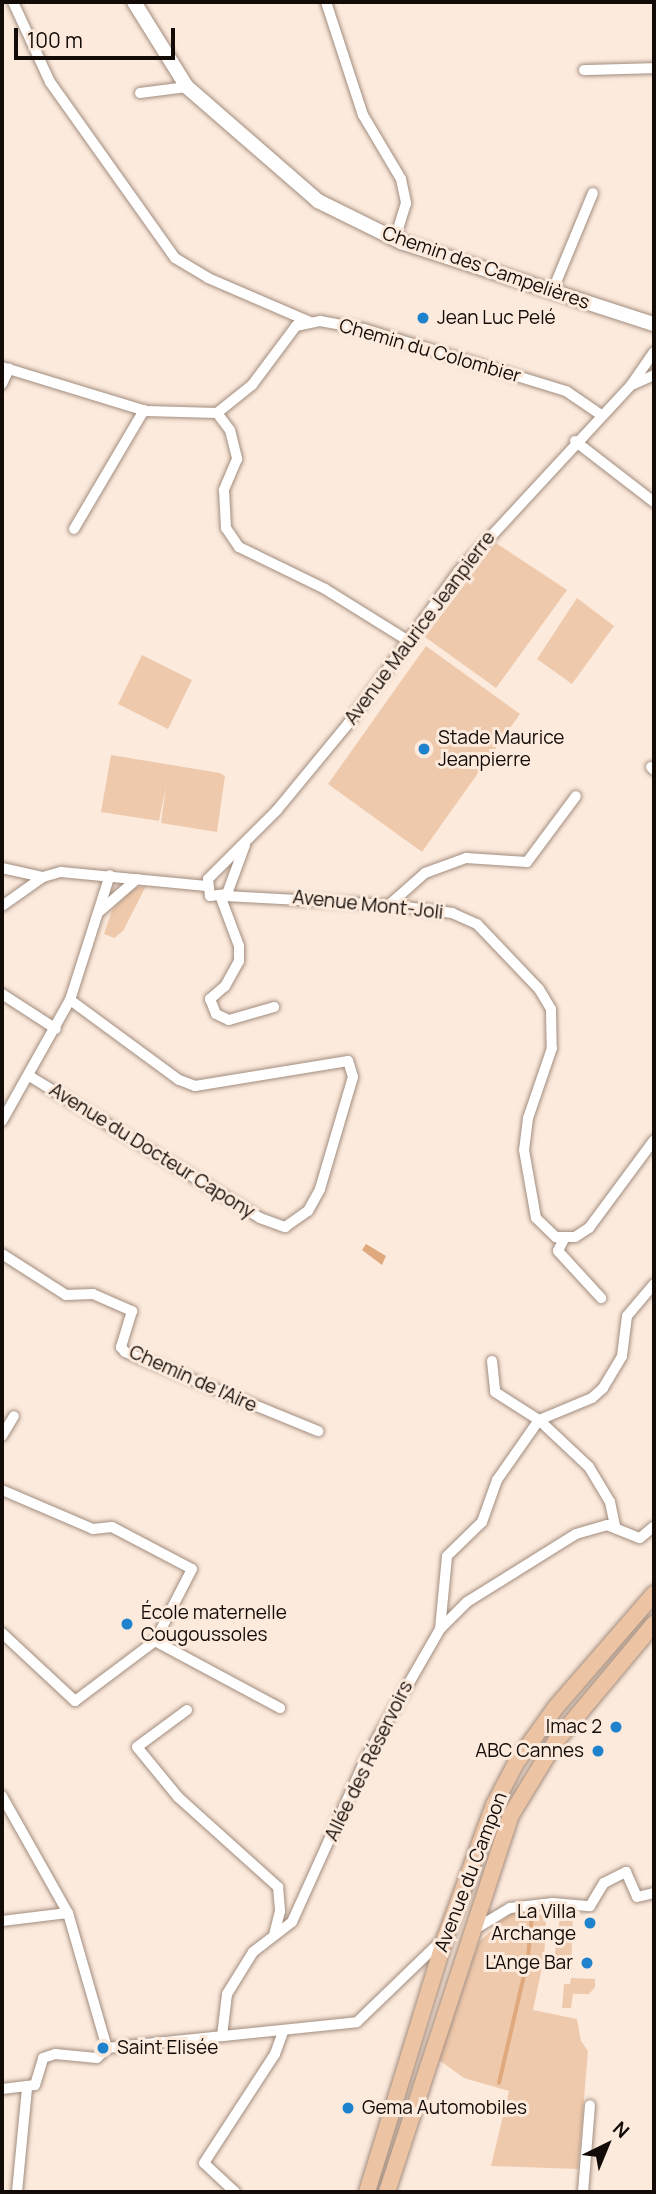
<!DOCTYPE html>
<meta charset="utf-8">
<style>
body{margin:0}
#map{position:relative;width:656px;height:2194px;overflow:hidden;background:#fceadd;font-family:Manrope,sans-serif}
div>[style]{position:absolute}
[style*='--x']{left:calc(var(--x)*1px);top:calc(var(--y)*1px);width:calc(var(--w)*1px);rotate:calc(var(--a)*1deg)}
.green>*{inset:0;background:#efc9ac}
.water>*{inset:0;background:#e0a87d}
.stream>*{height:3.5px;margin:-1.75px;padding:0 1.75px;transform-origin:1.75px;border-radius:1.75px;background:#e0a87d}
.roads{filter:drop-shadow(0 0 2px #a28d7e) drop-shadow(0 0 2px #a28d7e)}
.minor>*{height:10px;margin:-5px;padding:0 5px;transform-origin:5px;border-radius:5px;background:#fff}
.secondary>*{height:14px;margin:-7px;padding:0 7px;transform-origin:7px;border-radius:7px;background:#fff}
.primary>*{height:16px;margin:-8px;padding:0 8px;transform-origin:8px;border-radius:8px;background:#ecc3a3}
.dots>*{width:19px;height:19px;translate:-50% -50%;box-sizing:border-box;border:4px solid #fceadd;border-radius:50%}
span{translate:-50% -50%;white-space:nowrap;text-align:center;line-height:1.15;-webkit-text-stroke:6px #fceadd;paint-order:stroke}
.street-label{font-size:19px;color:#130b07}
.poi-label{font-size:19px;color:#130b07}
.left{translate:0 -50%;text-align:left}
.right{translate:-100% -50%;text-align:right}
.frame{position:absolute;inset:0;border:4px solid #130b07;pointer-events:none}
.north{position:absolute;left:572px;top:2110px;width:70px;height:70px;-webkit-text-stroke:5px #fceadd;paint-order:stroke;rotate:43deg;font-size:19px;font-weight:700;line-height:28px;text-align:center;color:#130b07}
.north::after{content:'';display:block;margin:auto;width:24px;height:32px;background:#130b07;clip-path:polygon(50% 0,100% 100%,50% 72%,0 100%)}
.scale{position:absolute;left:14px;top:28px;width:161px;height:32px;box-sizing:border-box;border:4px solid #130b07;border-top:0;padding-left:9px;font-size:21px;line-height:24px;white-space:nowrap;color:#130b07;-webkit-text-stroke:5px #fceadd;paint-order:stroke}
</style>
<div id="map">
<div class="green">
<div style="clip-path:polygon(496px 543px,567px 590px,496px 688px,425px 637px)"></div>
<div style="clip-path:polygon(577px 598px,614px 626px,572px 684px,537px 659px)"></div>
<div style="clip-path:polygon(426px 646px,520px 714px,422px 852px,328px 784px)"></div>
<div style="clip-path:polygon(142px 655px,192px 680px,168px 729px,118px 704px)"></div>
<div style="clip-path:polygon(111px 755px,220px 773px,225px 776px,217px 832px,161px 823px,166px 786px,159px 821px,101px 812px)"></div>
<div style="clip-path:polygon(146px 886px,123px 931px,114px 938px,104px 934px,112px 910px,134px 888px)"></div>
<div style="clip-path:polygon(547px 1908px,544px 1958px,533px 2010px,577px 2019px,581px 2041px,588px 2051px,578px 2169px,491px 2166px,509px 2091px,464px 2078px,439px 2060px,479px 1942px,510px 1913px)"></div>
<div style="clip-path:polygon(561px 1909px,573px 1909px,571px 1971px,559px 1969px,554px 1960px)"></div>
<div style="clip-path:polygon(571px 1978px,595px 1979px,595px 1987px,589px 1994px,573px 1994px,571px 2008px,562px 2008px,564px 1984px,570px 1984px)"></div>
</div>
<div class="water">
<div style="clip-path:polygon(366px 1244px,386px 1256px,382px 1265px,362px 1250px)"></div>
</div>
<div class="stream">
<div style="--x:499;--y:2083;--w:128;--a:-76.9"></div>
<div style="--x:528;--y:1958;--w:44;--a:-84.8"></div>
</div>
<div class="roads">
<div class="minor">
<div style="--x:13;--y:2;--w:88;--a:65.2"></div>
<div style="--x:50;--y:82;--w:216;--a:54.6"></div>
<div style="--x:175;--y:258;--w:39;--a:31"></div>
<div style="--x:208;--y:278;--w:109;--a:23.3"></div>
<div style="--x:326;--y:2;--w:119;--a:71.9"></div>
<div style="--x:363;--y:115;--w:74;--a:59.3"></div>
<div style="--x:401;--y:179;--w:25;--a:78"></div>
<div style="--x:406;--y:203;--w:38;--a:107"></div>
<div style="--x:584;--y:70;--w:70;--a:-1.6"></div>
<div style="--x:140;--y:93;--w:47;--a:-7.3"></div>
<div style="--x:552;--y:292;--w:107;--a:-67.5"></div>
<div style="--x:2;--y:367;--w:151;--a:17"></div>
<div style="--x:146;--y:411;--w:71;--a:1.6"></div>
<div style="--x:217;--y:413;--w:45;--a:-38.7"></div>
<div style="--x:252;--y:385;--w:74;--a:-53.3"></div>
<div style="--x:296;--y:326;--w:25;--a:-12"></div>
<div style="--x:320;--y:321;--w:45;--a:10.3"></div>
<div style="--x:364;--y:329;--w:211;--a:17.1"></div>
<div style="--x:566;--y:391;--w:42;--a:34.4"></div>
<div style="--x:2;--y:384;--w:17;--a:-65"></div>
<div style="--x:634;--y:384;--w:22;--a:-24"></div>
<div style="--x:217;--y:413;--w:21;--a:53"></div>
<div style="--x:230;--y:430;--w:30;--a:76"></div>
<div style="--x:237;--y:459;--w:34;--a:113"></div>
<div style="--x:224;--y:490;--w:38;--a:87"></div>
<div style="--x:226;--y:528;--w:23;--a:56"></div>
<div style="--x:239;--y:547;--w:96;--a:26"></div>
<div style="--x:325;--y:589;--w:97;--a:31.9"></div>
<div style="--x:575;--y:441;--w:100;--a:37.7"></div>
<div style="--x:74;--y:529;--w:138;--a:-59.5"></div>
<div style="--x:651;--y:767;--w:4;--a:45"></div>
<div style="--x:245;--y:845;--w:52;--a:110.2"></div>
<div style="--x:227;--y:894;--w:17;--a:173"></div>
<div style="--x:210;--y:896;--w:17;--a:-97"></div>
<div style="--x:208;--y:879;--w:98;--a:-45"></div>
<div style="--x:277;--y:810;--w:112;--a:-50.5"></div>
<div style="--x:348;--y:724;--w:188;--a:-54.1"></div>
<div style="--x:458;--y:572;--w:255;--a:-47.2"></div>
<div style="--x:631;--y:385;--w:40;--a:-55.1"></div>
<div style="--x:2;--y:868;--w:42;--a:12.4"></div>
<div style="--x:225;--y:896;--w:164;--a:3.1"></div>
<div style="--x:389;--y:905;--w:64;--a:7.2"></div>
<div style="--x:452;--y:913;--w:27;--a:24"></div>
<div style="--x:477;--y:924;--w:90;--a:46.4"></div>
<div style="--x:539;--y:989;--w:23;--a:59"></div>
<div style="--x:551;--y:1009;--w:39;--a:89"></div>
<div style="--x:552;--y:1048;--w:74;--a:108.9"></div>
<div style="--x:528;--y:1118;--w:32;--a:97"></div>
<div style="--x:524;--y:1150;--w:69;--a:80"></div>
<div style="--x:536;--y:1218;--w:28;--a:44"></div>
<div style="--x:556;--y:1237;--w:19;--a:0"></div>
<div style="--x:575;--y:1237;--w:17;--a:-33"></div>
<div style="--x:589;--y:1228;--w:109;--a:-53.5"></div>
<div style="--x:221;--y:898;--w:51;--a:69.4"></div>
<div style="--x:239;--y:946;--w:15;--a:90"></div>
<div style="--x:239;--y:961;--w:29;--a:119"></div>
<div style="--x:225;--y:986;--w:20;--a:139"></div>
<div style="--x:210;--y:999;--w:16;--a:68"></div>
<div style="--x:216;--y:1014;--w:14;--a:25"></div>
<div style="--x:229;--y:1020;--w:47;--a:-16.1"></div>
<div style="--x:389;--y:905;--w:48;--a:-41.6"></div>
<div style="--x:425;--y:873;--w:44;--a:-20.1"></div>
<div style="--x:466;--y:858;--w:61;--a:3.8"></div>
<div style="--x:527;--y:862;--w:82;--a:-53.4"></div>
<div style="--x:2;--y:906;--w:50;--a:-35.3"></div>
<div style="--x:43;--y:877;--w:19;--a:-16"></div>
<div style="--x:61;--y:872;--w:146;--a:5.5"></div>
<div style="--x:100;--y:911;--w:49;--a:-40.9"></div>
<div style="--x:2;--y:994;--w:64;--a:32.9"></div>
<div style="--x:31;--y:1077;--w:269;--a:31.6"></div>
<div style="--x:260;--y:1218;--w:27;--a:20"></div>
<div style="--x:285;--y:1227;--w:28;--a:-35"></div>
<div style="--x:308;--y:1211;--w:25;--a:-61"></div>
<div style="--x:320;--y:1189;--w:117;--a:-73.6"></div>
<div style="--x:353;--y:1077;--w:17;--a:-107"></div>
<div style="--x:348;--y:1061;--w:155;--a:170.7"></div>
<div style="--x:195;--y:1086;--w:17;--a:-159"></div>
<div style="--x:179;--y:1080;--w:135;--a:-143.7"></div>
<div style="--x:2;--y:1121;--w:139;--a:-60.7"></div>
<div style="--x:70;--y:1000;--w:131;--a:-72.3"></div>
<div style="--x:564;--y:1239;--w:13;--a:117"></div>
<div style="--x:558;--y:1251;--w:64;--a:47.5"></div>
<div style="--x:2;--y:1254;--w:76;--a:32.6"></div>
<div style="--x:66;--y:1295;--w:27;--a:-2"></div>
<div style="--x:93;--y:1294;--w:43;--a:23.6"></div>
<div style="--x:132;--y:1311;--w:38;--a:107"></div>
<div style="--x:121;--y:1347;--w:6;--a:51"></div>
<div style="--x:125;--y:1352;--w:209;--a:22.3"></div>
<div style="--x:492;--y:1361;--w:31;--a:84"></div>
<div style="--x:495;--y:1392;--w:52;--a:32.5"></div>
<div style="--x:539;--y:1420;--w:69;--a:43.2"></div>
<div style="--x:589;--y:1467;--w:41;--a:59"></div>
<div style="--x:610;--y:1502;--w:25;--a:78"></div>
<div style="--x:2;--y:1436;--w:23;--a:-59"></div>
<div style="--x:2;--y:1490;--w:99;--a:23.2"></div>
<div style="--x:93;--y:1529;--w:19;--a:-6"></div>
<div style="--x:112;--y:1527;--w:90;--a:27.7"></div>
<div style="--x:192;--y:1569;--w:81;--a:117.2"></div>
<div style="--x:155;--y:1641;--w:100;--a:143.1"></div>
<div style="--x:75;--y:1701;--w:100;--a:-137"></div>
<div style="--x:440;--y:1629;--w:73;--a:-84.5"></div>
<div style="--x:447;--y:1556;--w:49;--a:-44.2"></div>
<div style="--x:482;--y:1522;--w:45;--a:-70.3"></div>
<div style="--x:497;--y:1480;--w:73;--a:-55"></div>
<div style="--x:539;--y:1420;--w:57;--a:-22.5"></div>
<div style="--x:592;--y:1398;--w:15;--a:-42"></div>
<div style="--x:603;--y:1388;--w:37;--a:-59"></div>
<div style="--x:622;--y:1356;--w:40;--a:-82.9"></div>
<div style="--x:627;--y:1316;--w:42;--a:-49.8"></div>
<div style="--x:155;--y:1641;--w:142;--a:28.2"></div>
<div style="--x:187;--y:1710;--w:62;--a:143.5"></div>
<div style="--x:137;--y:1747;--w:65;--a:50.6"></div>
<div style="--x:178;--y:1797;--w:135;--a:42"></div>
<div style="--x:278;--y:1887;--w:24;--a:85"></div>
<div style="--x:280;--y:1911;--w:25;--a:104"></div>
<div style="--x:2;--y:1796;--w:134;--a:60.6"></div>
<div style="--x:68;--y:1913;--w:141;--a:73.9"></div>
<div style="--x:2;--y:1921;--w:66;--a:-6.9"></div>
<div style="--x:470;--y:1932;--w:47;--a:-31"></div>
<div style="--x:510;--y:1908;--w:43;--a:-6.6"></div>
<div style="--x:553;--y:1903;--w:37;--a:5"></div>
<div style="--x:590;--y:1906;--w:27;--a:-59"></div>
<div style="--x:604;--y:1883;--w:25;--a:-27"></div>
<div style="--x:626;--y:1872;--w:27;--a:66"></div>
<div style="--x:637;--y:1897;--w:17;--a:-13"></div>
<div style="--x:222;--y:2036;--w:42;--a:-83.2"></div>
<div style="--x:227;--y:1994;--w:49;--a:-58.2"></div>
<div style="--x:253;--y:1952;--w:49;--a:-37.6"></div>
<div style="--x:292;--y:1922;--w:182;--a:-65.7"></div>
<div style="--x:367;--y:1756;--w:146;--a:-60.1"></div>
<div style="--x:440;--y:1629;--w:38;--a:-45"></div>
<div style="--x:467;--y:1602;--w:128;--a:-32"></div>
<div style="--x:576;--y:1534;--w:32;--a:-16"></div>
<div style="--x:607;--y:1525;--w:35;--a:22"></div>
<div style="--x:640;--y:1538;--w:17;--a:-40"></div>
<div style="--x:2;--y:2089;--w:33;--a:-7"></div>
<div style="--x:35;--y:2085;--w:28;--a:-73"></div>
<div style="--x:43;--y:2058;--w:13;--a:-18"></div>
<div style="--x:55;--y:2054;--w:42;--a:5.4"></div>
<div style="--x:97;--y:2058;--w:14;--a:-45"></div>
<div style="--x:107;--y:2048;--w:251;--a:-5.9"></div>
<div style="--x:357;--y:2022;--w:118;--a:-44"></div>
<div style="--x:17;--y:2192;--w:104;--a:-84.5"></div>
<div style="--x:235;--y:2192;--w:42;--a:-136.9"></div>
<div style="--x:204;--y:2163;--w:130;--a:-56.9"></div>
<div style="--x:275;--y:2054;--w:23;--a:-70"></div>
<div style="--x:583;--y:2192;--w:87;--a:-85.4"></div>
</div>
<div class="secondary">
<div style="--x:134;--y:2;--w:100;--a:58.1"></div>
<div style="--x:187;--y:87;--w:174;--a:41"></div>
<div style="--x:318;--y:201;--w:93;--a:26.3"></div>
<div style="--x:401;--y:242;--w:266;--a:18"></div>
</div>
<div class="primary">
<div style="--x:367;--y:2192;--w:268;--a:-72.9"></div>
<div style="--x:446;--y:1936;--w:140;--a:-69.9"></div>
<div style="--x:494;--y:1805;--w:47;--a:-62.4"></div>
<div style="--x:516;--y:1763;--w:69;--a:-54.5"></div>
<div style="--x:556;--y:1707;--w:150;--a:-49.1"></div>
<div style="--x:387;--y:2192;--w:397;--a:-71.8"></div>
<div style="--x:511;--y:1815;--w:87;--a:-58.7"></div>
<div style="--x:556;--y:1741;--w:153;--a:-50.1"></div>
</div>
</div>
<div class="dots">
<div style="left:423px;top:318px;background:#1e82cd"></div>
<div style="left:424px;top:749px;background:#1e82cd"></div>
<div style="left:127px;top:1624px;background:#1e82cd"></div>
<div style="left:616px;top:1727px;background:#1e82cd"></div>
<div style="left:598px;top:1751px;background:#1e82cd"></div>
<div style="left:590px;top:1923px;background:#1e82cd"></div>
<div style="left:587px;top:1963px;background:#1e82cd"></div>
<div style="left:103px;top:2048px;background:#1e82cd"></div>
<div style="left:348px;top:2108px;background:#1e82cd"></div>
</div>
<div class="street-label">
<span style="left:486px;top:268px;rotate:19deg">Chemin des Campelières</span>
<span style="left:430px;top:351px;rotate:16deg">Chemin du Colombier</span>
<span style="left:420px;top:628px;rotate:-53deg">Avenue Maurice Jeanpierre</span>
<span style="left:368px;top:905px;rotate:6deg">Avenue Mont-Joli</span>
<span style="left:152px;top:1151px;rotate:32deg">Avenue du Docteur Capony</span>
<span style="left:193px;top:1379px;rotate:24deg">Chemin de l'Aire</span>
<span style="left:369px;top:1761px;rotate:-64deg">Allée des Réservoirs</span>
<span style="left:471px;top:1872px;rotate:-69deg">Avenue du Campon</span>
</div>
<div class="poi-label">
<span class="left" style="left:437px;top:318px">Jean Luc Pelé</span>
<span class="left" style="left:438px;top:749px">Stade Maurice<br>Jeanpierre</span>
<span class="left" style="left:141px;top:1624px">École maternelle<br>Cougoussoles</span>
<span class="right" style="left:602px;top:1727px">Imac 2</span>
<span class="right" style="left:584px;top:1751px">ABC Cannes</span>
<span class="right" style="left:576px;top:1923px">La Villa<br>Archange</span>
<span class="right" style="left:573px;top:1963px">L'Ange Bar</span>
<span class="left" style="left:117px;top:2048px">Saint Elisée</span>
<span class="left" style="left:362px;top:2108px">Gema Automobiles</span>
</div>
<div class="frame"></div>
<div class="north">N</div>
<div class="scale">100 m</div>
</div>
